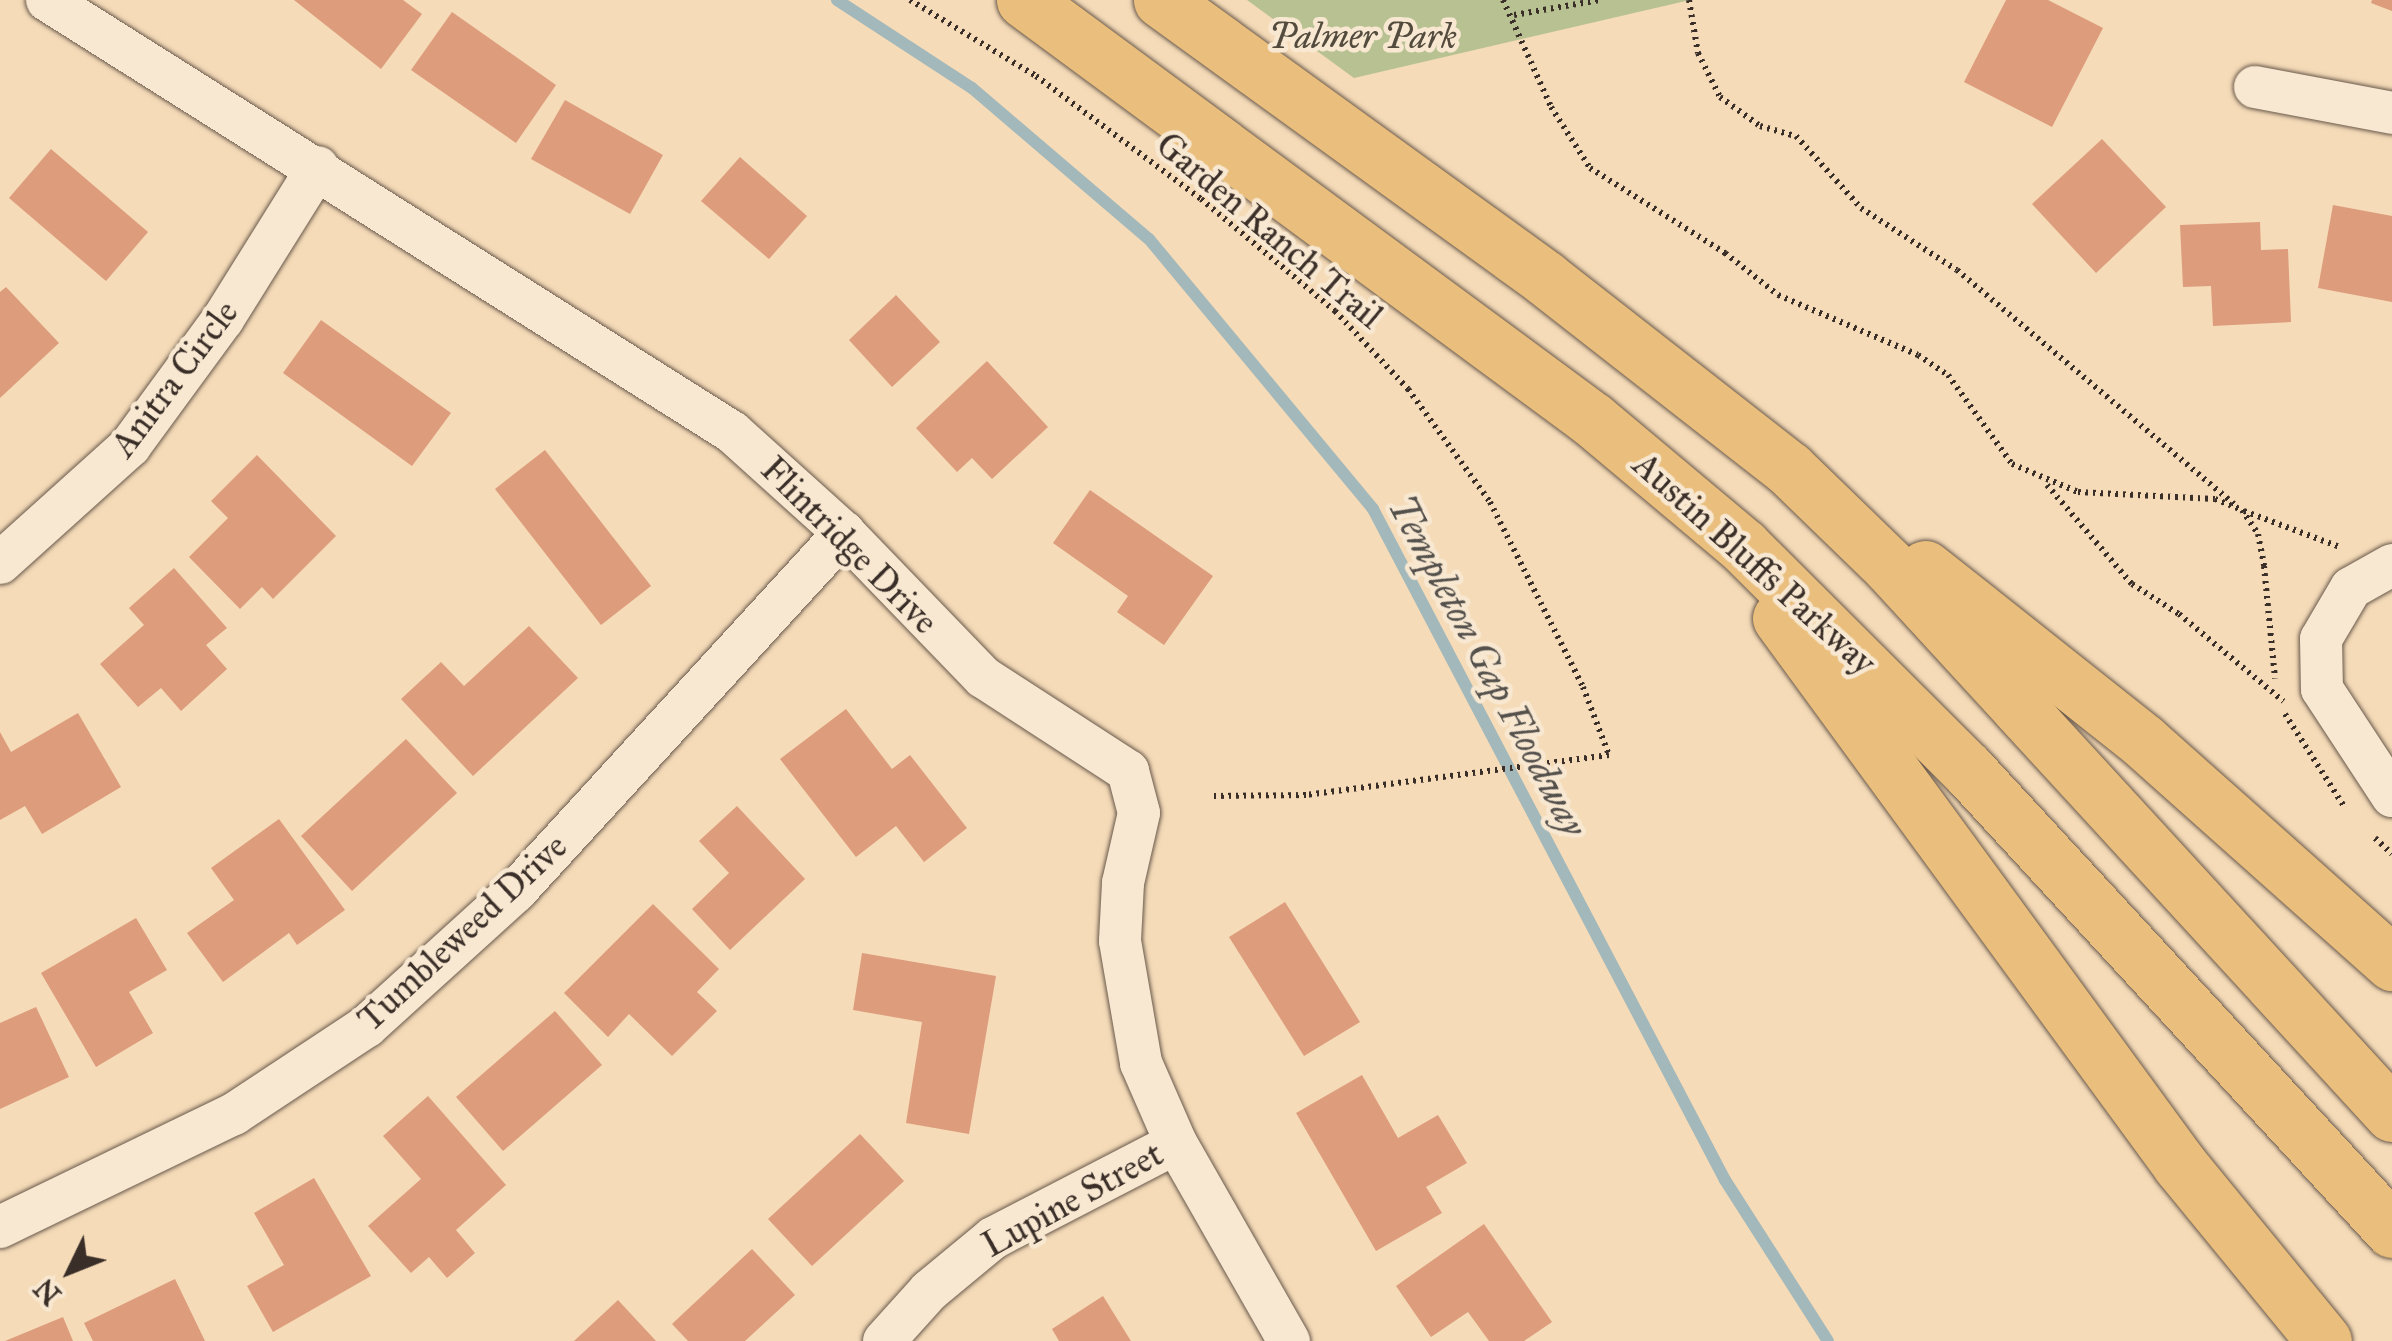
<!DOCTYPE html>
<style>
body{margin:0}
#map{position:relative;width:2392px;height:1341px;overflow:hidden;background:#f5dbb8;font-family:"IM FELL Great Primer",serif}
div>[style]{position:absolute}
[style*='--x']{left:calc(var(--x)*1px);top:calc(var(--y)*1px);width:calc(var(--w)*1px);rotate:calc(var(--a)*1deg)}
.green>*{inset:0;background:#b8c192}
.stream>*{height:12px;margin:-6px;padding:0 6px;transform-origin:6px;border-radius:6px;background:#a2b8ba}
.building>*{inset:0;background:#dd9c7c}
.path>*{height:6px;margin-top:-3px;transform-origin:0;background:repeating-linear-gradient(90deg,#3a2e28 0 2.5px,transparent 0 7.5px)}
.roads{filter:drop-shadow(0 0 2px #69594c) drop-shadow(0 0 2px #69594c)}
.minor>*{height:42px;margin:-21px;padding:0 21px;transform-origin:21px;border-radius:21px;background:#f8e8d1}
.primary>*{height:55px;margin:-27.5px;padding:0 27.5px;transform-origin:27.5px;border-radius:27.5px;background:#eabe7c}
span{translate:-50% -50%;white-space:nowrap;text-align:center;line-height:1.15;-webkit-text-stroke:9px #f8e8d1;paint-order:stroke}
.park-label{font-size:35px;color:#534b3d;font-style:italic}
.street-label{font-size:35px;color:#3a2e28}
.water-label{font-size:38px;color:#54504c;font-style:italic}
.north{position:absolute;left:20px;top:1221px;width:100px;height:100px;-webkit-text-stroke:8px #f8e8d1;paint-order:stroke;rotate:227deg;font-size:28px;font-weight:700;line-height:40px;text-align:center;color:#3a2e28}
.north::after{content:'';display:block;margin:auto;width:35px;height:45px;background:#3a2e28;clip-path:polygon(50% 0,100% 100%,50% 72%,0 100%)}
</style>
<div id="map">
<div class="green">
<div style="clip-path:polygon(1247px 0,1690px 0,1354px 78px)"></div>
</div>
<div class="stream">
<div style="--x:837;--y:0;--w:161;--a:33.1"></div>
<div style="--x:972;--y:88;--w:233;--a:40.5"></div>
<div style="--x:1149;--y:239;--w:351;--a:50.3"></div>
<div style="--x:1373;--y:509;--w:758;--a:62.32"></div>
<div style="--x:1725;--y:1180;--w:191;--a:57.4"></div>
</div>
<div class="building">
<div style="clip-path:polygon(294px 0,403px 0,422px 14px,381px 69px)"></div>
<div style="clip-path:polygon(2006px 0,2048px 0,2103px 28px,2052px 127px,1964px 82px)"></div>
<div style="clip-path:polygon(2372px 0,2392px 0,2392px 11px,2371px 3px)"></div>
<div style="clip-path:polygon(452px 12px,556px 85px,516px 143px,411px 70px)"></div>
<div style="clip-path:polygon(565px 100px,663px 155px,630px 214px,531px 159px)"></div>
<div style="clip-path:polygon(2102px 139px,2166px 207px,2096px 273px,2032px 204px)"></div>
<div style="clip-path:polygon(51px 149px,148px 232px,106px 281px,9px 198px)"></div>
<div style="clip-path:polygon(740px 157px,807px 216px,769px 259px,701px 201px)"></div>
<div style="clip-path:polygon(2333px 205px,2392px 216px,2392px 302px,2318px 288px)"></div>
<div style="clip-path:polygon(2260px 222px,2261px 250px,2288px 249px,2291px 322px,2213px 326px,2211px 286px,2183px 287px,2180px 225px)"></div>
<div style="clip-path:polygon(6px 287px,59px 343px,0 398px,0 292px)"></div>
<div style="clip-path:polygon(896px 295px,940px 342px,892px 387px,849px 340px)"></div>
<div style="clip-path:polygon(321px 320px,451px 413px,412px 466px,283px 373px)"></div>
<div style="clip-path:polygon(987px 361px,1048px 427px,992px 479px,972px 458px,957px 472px,916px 428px)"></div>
<div style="clip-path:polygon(545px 450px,651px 586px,601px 625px,495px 489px)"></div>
<div style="clip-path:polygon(257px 455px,336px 536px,273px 599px,262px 587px,240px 609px,189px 557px,228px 518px,211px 501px)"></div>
<div style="clip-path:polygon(1090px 490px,1213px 576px,1164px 645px,1117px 612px,1128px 596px,1053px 543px)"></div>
<div style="clip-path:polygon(174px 568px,227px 628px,206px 645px,227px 669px,181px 711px,161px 688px,138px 707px,100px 664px,144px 625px,129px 608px)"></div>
<div style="clip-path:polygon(529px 626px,578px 678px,473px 776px,401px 699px,441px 662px,464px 686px)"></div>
<div style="clip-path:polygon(846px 709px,892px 769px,910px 755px,967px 828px,924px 862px,896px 826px,856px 857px,780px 759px)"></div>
<div style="clip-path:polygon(78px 713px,121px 787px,42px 834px,25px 806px,0 820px,0 732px,11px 752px)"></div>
<div style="clip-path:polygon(406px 739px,457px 793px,352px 891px,301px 836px)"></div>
<div style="clip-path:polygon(737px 806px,805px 879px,730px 950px,692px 909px,729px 873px,699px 841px)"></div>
<div style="clip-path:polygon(279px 819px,345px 910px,297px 945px,289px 933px,223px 982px,187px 933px,234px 900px,211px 868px)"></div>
<div style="clip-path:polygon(1285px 902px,1360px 1022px,1304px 1056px,1229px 937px)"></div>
<div style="clip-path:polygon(653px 904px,719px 969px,697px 992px,717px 1011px,672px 1056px,629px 1014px,608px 1037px,564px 993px)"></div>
<div style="clip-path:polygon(136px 918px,167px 970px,129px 992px,153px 1033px,96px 1067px,41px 973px)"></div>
<div style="clip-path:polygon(862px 953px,996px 976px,969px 1134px,906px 1123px,922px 1022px,853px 1010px)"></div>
<div style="clip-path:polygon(36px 1007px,69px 1077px,0 1109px,0 1023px)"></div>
<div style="clip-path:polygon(555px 1011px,602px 1065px,503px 1151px,456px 1097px)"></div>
<div style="clip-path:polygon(1362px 1075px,1398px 1138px,1438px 1115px,1467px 1163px,1426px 1187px,1442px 1213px,1376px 1251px,1296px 1113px)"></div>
<div style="clip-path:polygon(428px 1096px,506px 1185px,456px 1230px,475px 1253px,447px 1278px,429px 1257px,411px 1273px,368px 1226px,421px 1179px,383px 1136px)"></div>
<div style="clip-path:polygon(860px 1134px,904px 1181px,812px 1266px,768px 1219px)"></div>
<div style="clip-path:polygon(314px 1178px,371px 1276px,273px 1332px,247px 1286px,284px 1265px,254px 1213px)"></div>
<div style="clip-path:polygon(1484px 1224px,1552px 1322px,1524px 1341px,1489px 1341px,1468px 1312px,1431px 1337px,1396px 1286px)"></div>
<div style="clip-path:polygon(752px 1249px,795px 1295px,745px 1341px,688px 1341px,672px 1324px)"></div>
<div style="clip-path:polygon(175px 1279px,205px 1341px,93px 1341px,84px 1323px)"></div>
<div style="clip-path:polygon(1103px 1296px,1131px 1341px,1059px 1341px,1052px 1329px)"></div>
<div style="clip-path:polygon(618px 1300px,656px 1341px,574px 1341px)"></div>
<div style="clip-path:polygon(63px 1317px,73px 1341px,5px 1341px)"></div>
</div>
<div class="path">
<div style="--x:910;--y:0;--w:147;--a:31.1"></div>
<div style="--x:1036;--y:76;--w:206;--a:36.7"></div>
<div style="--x:1201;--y:199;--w:175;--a:39.9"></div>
<div style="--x:1335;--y:311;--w:107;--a:46.9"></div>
<div style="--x:1408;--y:389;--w:140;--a:54"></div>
<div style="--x:1490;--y:502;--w:207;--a:63.3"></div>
<div style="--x:1583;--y:687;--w:73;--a:69.1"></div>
<div style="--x:1609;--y:755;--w:306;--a:172.5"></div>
<div style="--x:1306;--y:795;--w:92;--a:179.4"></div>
<div style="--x:1503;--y:0;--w:117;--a:65.8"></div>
<div style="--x:1551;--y:107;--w:72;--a:57.4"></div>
<div style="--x:1590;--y:168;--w:160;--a:32.2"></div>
<div style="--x:1725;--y:253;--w:68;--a:38.4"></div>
<div style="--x:1778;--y:295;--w:152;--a:23.2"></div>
<div style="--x:1918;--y:355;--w:36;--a:34"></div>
<div style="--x:1948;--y:375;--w:110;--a:54.3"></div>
<div style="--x:2012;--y:464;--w:72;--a:23"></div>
<div style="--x:2078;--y:492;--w:137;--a:2.9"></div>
<div style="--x:2215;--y:499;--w:29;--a:22"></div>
<div style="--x:2242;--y:510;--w:29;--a:56"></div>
<div style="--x:2258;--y:534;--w:33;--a:79"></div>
<div style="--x:2264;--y:566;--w:113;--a:84.4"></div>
<div style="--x:1689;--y:0;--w:54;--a:80.4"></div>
<div style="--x:1698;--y:53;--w:49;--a:63.4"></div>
<div style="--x:1720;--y:97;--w:49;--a:35.9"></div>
<div style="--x:1760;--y:126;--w:37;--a:16"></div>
<div style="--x:1796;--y:136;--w:97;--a:47.9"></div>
<div style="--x:1861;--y:208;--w:114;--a:32.9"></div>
<div style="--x:1957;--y:270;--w:363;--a:40.2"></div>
<div style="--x:1514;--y:15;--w:87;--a:-9.9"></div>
<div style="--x:2047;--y:485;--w:130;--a:49.4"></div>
<div style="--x:2132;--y:584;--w:56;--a:32.6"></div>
<div style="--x:2179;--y:614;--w:136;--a:39.9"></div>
<div style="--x:2244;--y:511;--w:103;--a:20.6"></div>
<div style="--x:2285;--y:714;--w:112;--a:57.4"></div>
<div style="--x:2375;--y:838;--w:23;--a:43"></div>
</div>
<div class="roads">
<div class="minor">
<div style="--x:47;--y:0;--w:810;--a:32.24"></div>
<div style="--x:732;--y:432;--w:151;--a:42"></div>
<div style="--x:844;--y:533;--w:200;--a:46"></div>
<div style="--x:983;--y:677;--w:173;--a:33"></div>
<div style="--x:1128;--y:771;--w:43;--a:75.3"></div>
<div style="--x:1139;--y:813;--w:72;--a:102.9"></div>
<div style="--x:1123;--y:883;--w:58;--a:93"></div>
<div style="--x:1120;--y:941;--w:124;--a:80.2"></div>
<div style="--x:1141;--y:1063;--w:87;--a:66.4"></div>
<div style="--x:1176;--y:1143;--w:228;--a:60.3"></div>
<div style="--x:2255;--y:87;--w:139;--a:10.7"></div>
<div style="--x:0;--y:563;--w:175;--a:-42"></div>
<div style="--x:130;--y:446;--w:157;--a:-53.8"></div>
<div style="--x:223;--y:319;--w:179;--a:-58"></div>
<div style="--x:2392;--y:565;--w:47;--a:150.7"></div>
<div style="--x:2351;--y:588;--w:59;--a:120.5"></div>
<div style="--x:2321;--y:639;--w:50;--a:88.9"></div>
<div style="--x:2322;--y:689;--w:128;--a:56.8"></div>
<div style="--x:0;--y:1227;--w:260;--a:-25.8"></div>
<div style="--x:234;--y:1114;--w:159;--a:-33.5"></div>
<div style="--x:367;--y:1026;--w:201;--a:-42.2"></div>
<div style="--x:516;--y:891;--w:486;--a:-47.5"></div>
<div style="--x:884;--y:1341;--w:67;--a:-48"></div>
<div style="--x:929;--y:1291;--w:83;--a:-39.6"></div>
<div style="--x:993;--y:1238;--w:206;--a:-27.4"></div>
</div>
<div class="primary">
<div style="--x:1024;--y:0;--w:707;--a:36.43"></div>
<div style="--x:1593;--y:420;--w:196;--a:40"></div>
<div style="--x:1743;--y:546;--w:316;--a:44.9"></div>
<div style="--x:1967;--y:769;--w:627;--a:47.33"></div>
<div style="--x:1161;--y:0;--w:475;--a:35.9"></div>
<div style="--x:1546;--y:279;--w:308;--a:38"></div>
<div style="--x:1789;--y:469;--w:139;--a:44.1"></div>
<div style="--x:1889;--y:566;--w:744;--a:47.45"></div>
<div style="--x:1925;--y:568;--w:278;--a:38.4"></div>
<div style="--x:2143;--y:741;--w:334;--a:41.7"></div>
<div style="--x:1780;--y:618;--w:678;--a:53.82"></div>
<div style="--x:2180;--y:1165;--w:227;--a:50.7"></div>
</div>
</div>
<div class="park-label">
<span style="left:1363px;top:37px">Palmer Park</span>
</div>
<div class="street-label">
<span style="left:1269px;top:231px;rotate:40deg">Garden Ranch Trail</span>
<span style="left:175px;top:379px;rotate:-53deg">Anitra Circle</span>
<span style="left:849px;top:546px;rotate:45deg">Flintridge Drive</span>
<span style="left:1754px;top:564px;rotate:42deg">Austin Bluffs Parkway</span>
<span style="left:463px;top:933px;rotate:-43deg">Tumbleweed Drive</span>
<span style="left:1073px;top:1200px;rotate:-29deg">Lupine Street</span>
</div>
<div class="water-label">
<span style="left:1487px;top:666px;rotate:62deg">Templeton Gap Floodway</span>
</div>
<div class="north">N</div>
</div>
